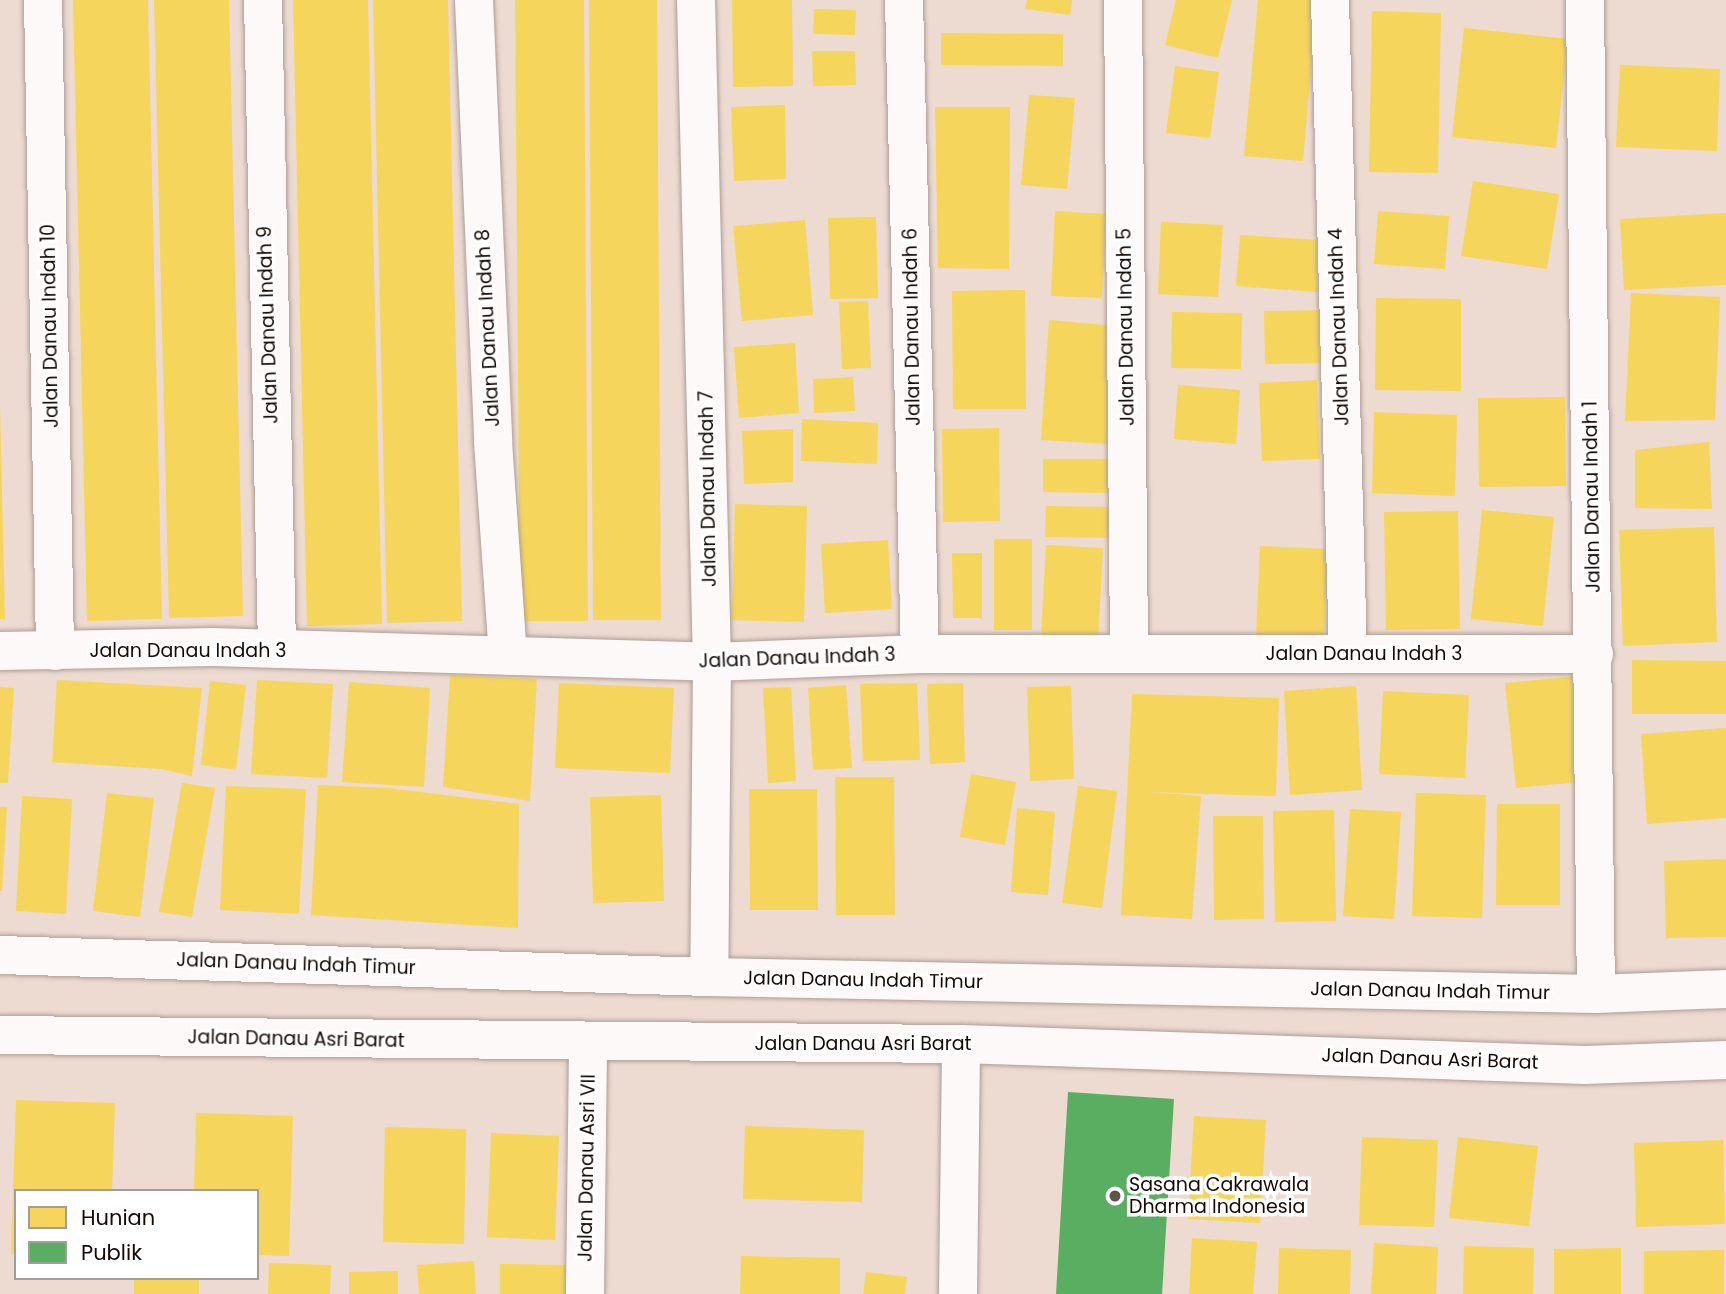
<!DOCTYPE html>
<style>
body{margin:0}
#map{position:relative;width:1726px;height:1294px;overflow:hidden;background:#eddad0;font-family:Poppins,sans-serif}
div>[style]{position:absolute}
[style*='--x']{left:calc(var(--x)*1px);top:calc(var(--y)*1px);width:calc(var(--w)*1px);rotate:calc(var(--a)*1deg)}
.homes>*{inset:0;background:#f6d55c}
.public>*{inset:0;background:#5aae61}
.roads{filter:drop-shadow(0 0 2px #ac9e96) drop-shadow(0 0 2px #ac9e96)}
.minor>*{height:38px;margin:-19px;padding:0 19px;transform-origin:19px;border-radius:19px;background:#fcf9f8}
.dots>*{width:19px;height:19px;translate:-50% -50%;box-sizing:border-box;border:4px solid #fff;border-radius:50%}
span{translate:-50% -50%;white-space:nowrap;text-align:center;line-height:1.15;-webkit-text-stroke:7px #fff;paint-order:stroke}
.street-label{font-size:19px;color:#160a05}
.poi-label{font-size:19px;color:#160a05}
.left{translate:0 -50%;text-align:left}
.legend{position:absolute;left:14px;top:1189px;width:245px;height:91px;box-sizing:border-box;background:#fff;border:2px solid #a29d9b;margin:0;padding:9px 12px;list-style:none;font-size:21px;color:#160a05}
.legend li{display:flex;align-items:center;gap:14px;height:35px}
.legend b{width:35px;border:2px solid #a29d9b}
</style>
<div id="map">
<div class="homes">
<div style="clip-path:polygon(73px 0,148px 0,162px 619px,87px 621px)"></div>
<div style="clip-path:polygon(154px 0,229px 0,243px 616px,169px 618px)"></div>
<div style="clip-path:polygon(293px 0,368px 0,382px 624px,307px 626px)"></div>
<div style="clip-path:polygon(373px 0,448px 0,462px 621px,387px 623px)"></div>
<div style="clip-path:polygon(515px 0,584px 0,588px 621px,520px 621px)"></div>
<div style="clip-path:polygon(589px 0,657px 0,661px 620px,593px 620px)"></div>
<div style="clip-path:polygon(732px 0,792px 0,793px 86px,733px 87px)"></div>
<div style="clip-path:polygon(1027px 0,1072px 0,1070px 15px,1025px 9px)"></div>
<div style="clip-path:polygon(1176px 0,1232px 0,1218px 58px,1165px 45px)"></div>
<div style="clip-path:polygon(1258px 0,1317px 0,1303px 161px,1244px 156px)"></div>
<div style="clip-path:polygon(814px 9px,856px 10px,855px 35px,813px 34px)"></div>
<div style="clip-path:polygon(1372px 11px,1441px 13px,1438px 173px,1369px 172px)"></div>
<div style="clip-path:polygon(1464px 28px,1568px 39px,1556px 148px,1452px 137px)"></div>
<div style="clip-path:polygon(941px 33px,1063px 34px,1063px 66px,941px 65px)"></div>
<div style="clip-path:polygon(812px 51px,855px 51px,856px 85px,813px 86px)"></div>
<div style="clip-path:polygon(1620px 65px,1720px 69px,1717px 151px,1616px 147px)"></div>
<div style="clip-path:polygon(1175px 66px,1219px 72px,1210px 138px,1166px 133px)"></div>
<div style="clip-path:polygon(1029px 95px,1075px 98px,1067px 189px,1021px 185px)"></div>
<div style="clip-path:polygon(785px 105px,786px 179px,734px 181px,731px 107px)"></div>
<div style="clip-path:polygon(935px 107px,1010px 107px,1009px 269px,938px 268px)"></div>
<div style="clip-path:polygon(1473px 181px,1559px 194px,1547px 269px,1461px 256px)"></div>
<div style="clip-path:polygon(1055px 211px,1106px 214px,1102px 298px,1051px 296px)"></div>
<div style="clip-path:polygon(1378px 211px,1449px 216px,1445px 269px,1374px 264px)"></div>
<div style="clip-path:polygon(1726px 213px,1726px 285px,1624px 290px,1620px 219px)"></div>
<div style="clip-path:polygon(876px 217px,878px 298px,830px 299px,828px 218px)"></div>
<div style="clip-path:polygon(805px 220px,813px 315px,742px 321px,733px 226px)"></div>
<div style="clip-path:polygon(1161px 222px,1223px 225px,1218px 297px,1158px 294px)"></div>
<div style="clip-path:polygon(1240px 235px,1320px 240px,1317px 292px,1236px 286px)"></div>
<div style="clip-path:polygon(1025px 290px,1026px 409px,953px 409px,952px 291px)"></div>
<div style="clip-path:polygon(1631px 293px,1720px 297px,1715px 420px,1625px 421px)"></div>
<div style="clip-path:polygon(1376px 298px,1461px 299px,1461px 391px,1375px 390px)"></div>
<div style="clip-path:polygon(868px 301px,871px 368px,842px 369px,839px 302px)"></div>
<div style="clip-path:polygon(1329px 310px,1330px 363px,1265px 364px,1264px 311px)"></div>
<div style="clip-path:polygon(1172px 312px,1242px 313px,1241px 369px,1171px 368px)"></div>
<div style="clip-path:polygon(1049px 320px,1117px 326px,1109px 444px,1041px 440px)"></div>
<div style="clip-path:polygon(795px 343px,799px 413px,739px 418px,734px 347px)"></div>
<div style="clip-path:polygon(853px 377px,855px 411px,814px 413px,813px 379px)"></div>
<div style="clip-path:polygon(1317px 380px,1320px 459px,1262px 461px,1259px 383px)"></div>
<div style="clip-path:polygon(1178px 385px,1240px 390px,1236px 444px,1174px 439px)"></div>
<div style="clip-path:polygon(1565px 397px,1566px 486px,1479px 487px,1478px 398px)"></div>
<div style="clip-path:polygon(0 405px,5px 619px,0 619px)"></div>
<div style="clip-path:polygon(1374px 412px,1457px 415px,1455px 496px,1372px 493px)"></div>
<div style="clip-path:polygon(802px 419px,878px 423px,877px 464px,801px 461px)"></div>
<div style="clip-path:polygon(999px 428px,1000px 521px,943px 522px,942px 429px)"></div>
<div style="clip-path:polygon(793px 429px,793px 482px,744px 484px,742px 431px)"></div>
<div style="clip-path:polygon(1709px 442px,1712px 509px,1635px 508px,1635px 450px)"></div>
<div style="clip-path:polygon(1043px 459px,1114px 459px,1114px 493px,1043px 492px)"></div>
<div style="clip-path:polygon(735px 504px,807px 506px,804px 622px,732px 620px)"></div>
<div style="clip-path:polygon(1046px 506px,1111px 507px,1110px 538px,1045px 537px)"></div>
<div style="clip-path:polygon(1482px 510px,1554px 517px,1543px 626px,1471px 619px)"></div>
<div style="clip-path:polygon(1458px 511px,1460px 629px,1386px 630px,1384px 512px)"></div>
<div style="clip-path:polygon(1714px 527px,1717px 642px,1623px 646px,1619px 530px)"></div>
<div style="clip-path:polygon(994px 539px,1032px 539px,1032px 630px,994px 630px)"></div>
<div style="clip-path:polygon(888px 540px,892px 609px,825px 613px,821px 544px)"></div>
<div style="clip-path:polygon(1046px 545px,1103px 548px,1098px 639px,1041px 637px)"></div>
<div style="clip-path:polygon(1260px 546px,1328px 549px,1324px 640px,1256px 638px)"></div>
<div style="clip-path:polygon(952px 553px,982px 553px,982px 618px,953px 618px)"></div>
<div style="clip-path:polygon(1632px 660px,1726px 661px,1726px 714px,1632px 714px)"></div>
<div style="clip-path:polygon(450px 675px,537px 679px,530px 801px,443px 787px)"></div>
<div style="clip-path:polygon(1577px 676px,1588px 781px,1516px 788px,1505px 683px)"></div>
<div style="clip-path:polygon(57px 680px,202px 688px,192px 776px,161px 769px,52px 762px)"></div>
<div style="clip-path:polygon(257px 680px,333px 684px,327px 778px,251px 774px)"></div>
<div style="clip-path:polygon(210px 681px,246px 685px,236px 770px,201px 765px)"></div>
<div style="clip-path:polygon(349px 682px,430px 688px,424px 787px,342px 782px)"></div>
<div style="clip-path:polygon(559px 683px,674px 688px,670px 773px,555px 768px)"></div>
<div style="clip-path:polygon(917px 683px,920px 760px,863px 761px,860px 684px)"></div>
<div style="clip-path:polygon(963px 683px,965px 762px,930px 764px,927px 684px)"></div>
<div style="clip-path:polygon(846px 685px,852px 768px,813px 770px,808px 688px)"></div>
<div style="clip-path:polygon(1071px 686px,1074px 779px,1030px 781px,1027px 687px)"></div>
<div style="clip-path:polygon(1356px 686px,1362px 790px,1290px 795px,1284px 691px)"></div>
<div style="clip-path:polygon(0 687px,14px 688px,8px 783px,0 783px)"></div>
<div style="clip-path:polygon(791px 687px,796px 781px,768px 783px,763px 688px)"></div>
<div style="clip-path:polygon(1383px 691px,1469px 695px,1465px 778px,1379px 774px)"></div>
<div style="clip-path:polygon(1132px 694px,1279px 698px,1276px 796px,1148px 792px,1201px 796px,1192px 919px,1121px 915px)"></div>
<div style="clip-path:polygon(1726px 728px,1726px 818px,1647px 824px,1641px 734px)"></div>
<div style="clip-path:polygon(971px 774px,1016px 782px,1005px 845px,960px 837px)"></div>
<div style="clip-path:polygon(835px 777px,894px 777px,895px 915px,836px 915px)"></div>
<div style="clip-path:polygon(182px 783px,215px 788px,192px 917px,159px 912px)"></div>
<div style="clip-path:polygon(318px 785px,388px 788px,519px 804px,518px 928px,311px 915px)"></div>
<div style="clip-path:polygon(226px 786px,306px 789px,299px 914px,220px 910px)"></div>
<div style="clip-path:polygon(1078px 786px,1117px 791px,1102px 908px,1062px 903px)"></div>
<div style="clip-path:polygon(749px 789px,817px 789px,818px 910px,750px 910px)"></div>
<div style="clip-path:polygon(107px 793px,154px 798px,140px 917px,93px 911px)"></div>
<div style="clip-path:polygon(1416px 793px,1486px 795px,1482px 918px,1412px 916px)"></div>
<div style="clip-path:polygon(661px 795px,664px 901px,593px 903px,590px 797px)"></div>
<div style="clip-path:polygon(22px 796px,72px 799px,66px 914px,16px 911px)"></div>
<div style="clip-path:polygon(1497px 804px,1560px 804px,1560px 905px,1496px 905px)"></div>
<div style="clip-path:polygon(0 807px,7px 807px,2px 891px,0 891px)"></div>
<div style="clip-path:polygon(1017px 808px,1055px 812px,1048px 895px,1011px 892px)"></div>
<div style="clip-path:polygon(1350px 809px,1401px 812px,1394px 919px,1343px 916px)"></div>
<div style="clip-path:polygon(1334px 810px,1336px 921px,1275px 922px,1273px 811px)"></div>
<div style="clip-path:polygon(1213px 816px,1263px 816px,1264px 919px,1214px 920px)"></div>
<div style="clip-path:polygon(1726px 859px,1726px 937px,1666px 938px,1664px 861px)"></div>
<div style="clip-path:polygon(16px 1100px,115px 1103px,112px 1191px,16px 1191px,16px 1254px,11px 1254px)"></div>
<div style="clip-path:polygon(196px 1113px,293px 1116px,289px 1256px,257px 1255px,257px 1191px,194px 1191px)"></div>
<div style="clip-path:polygon(1194px 1116px,1266px 1120px,1260px 1223px,1188px 1219px)"></div>
<div style="clip-path:polygon(745px 1126px,864px 1130px,862px 1202px,743px 1199px)"></div>
<div style="clip-path:polygon(385px 1127px,466px 1129px,464px 1244px,383px 1242px)"></div>
<div style="clip-path:polygon(491px 1133px,559px 1136px,555px 1240px,487px 1237px)"></div>
<div style="clip-path:polygon(1362px 1137px,1438px 1140px,1434px 1227px,1359px 1225px)"></div>
<div style="clip-path:polygon(1458px 1137px,1538px 1146px,1529px 1226px,1449px 1218px)"></div>
<div style="clip-path:polygon(1723px 1140px,1725px 1224px,1636px 1227px,1634px 1143px)"></div>
<div style="clip-path:polygon(1192px 1238px,1257px 1242px,1253px 1294px,1189px 1294px)"></div>
<div style="clip-path:polygon(1374px 1243px,1438px 1247px,1436px 1294px,1371px 1294px)"></div>
<div style="clip-path:polygon(1464px 1246px,1534px 1248px,1533px 1294px,1463px 1294px)"></div>
<div style="clip-path:polygon(1279px 1248px,1351px 1250px,1350px 1294px,1278px 1294px)"></div>
<div style="clip-path:polygon(1621px 1248px,1621px 1294px,1554px 1294px,1554px 1249px)"></div>
<div style="clip-path:polygon(1724px 1250px,1724px 1294px,1644px 1294px,1644px 1251px)"></div>
<div style="clip-path:polygon(741px 1256px,840px 1258px,840px 1294px,740px 1294px)"></div>
<div style="clip-path:polygon(474px 1261px,476px 1294px,419px 1294px,417px 1265px)"></div>
<div style="clip-path:polygon(269px 1263px,331px 1265px,330px 1294px,268px 1294px)"></div>
<div style="clip-path:polygon(500px 1264px,567px 1265px,567px 1294px,500px 1294px)"></div>
<div style="clip-path:polygon(398px 1271px,398px 1294px,349px 1294px,349px 1272px)"></div>
<div style="clip-path:polygon(866px 1272px,907px 1277px,905px 1294px,863px 1294px)"></div>
<div style="clip-path:polygon(134px 1278px,199px 1278px,199px 1294px,134px 1294px)"></div>
</div>
<div class="public">
<div style="clip-path:polygon(1068px 1092px,1174px 1099px,1162px 1294px,1056px 1294px)"></div>
</div>
<div class="roads">
<div class="minor">
<div style="--x:43;--y:0;--w:651;--a:88.94"></div>
<div style="--x:263;--y:0;--w:649;--a:88.76"></div>
<div style="--x:474;--y:0;--w:442;--a:87.5"></div>
<div style="--x:493;--y:442;--w:214;--a:86"></div>
<div style="--x:696;--y:0;--w:662;--a:88.62"></div>
<div style="--x:712;--y:662;--w:315;--a:90.5"></div>
<div style="--x:904;--y:0;--w:654;--a:88.6"></div>
<div style="--x:1123;--y:0;--w:654;--a:89.47"></div>
<div style="--x:1330;--y:0;--w:654;--a:88.42"></div>
<div style="--x:1585;--y:0;--w:994;--a:89.37"></div>
<div style="--x:0;--y:651;--w:213;--a:-1.1"></div>
<div style="--x:213;--y:647;--w:499;--a:1.7"></div>
<div style="--x:712;--y:662;--w:208;--a:-2.2"></div>
<div style="--x:920;--y:654;--w:674;--a:0"></div>
<div style="--x:0;--y:955;--w:709;--a:1.78"></div>
<div style="--x:709;--y:977;--w:887;--a:1.1"></div>
<div style="--x:1596;--y:994;--w:130;--a:-2.2"></div>
<div style="--x:0;--y:1035;--w:961;--a:0.54"></div>
<div style="--x:961;--y:1044;--w:624;--a:1.93"></div>
<div style="--x:1585;--y:1065;--w:141;--a:-2"></div>
<div style="--x:585;--y:1294;--w:251;--a:-89.3"></div>
<div style="--x:958;--y:1294;--w:250;--a:-89.3"></div>
</div>
</div>
<div class="dots">
<div style="left:1115px;top:1196px;background:#61534c"></div>
</div>
<div class="street-label">
<span style="left:268px;top:325px;rotate:-92deg">Jalan Danau Indah 9</span>
<span style="left:50px;top:326px;rotate:-91deg">Jalan Danau Indah 10</span>
<span style="left:912px;top:327px;rotate:-91deg">Jalan Danau Indah 6</span>
<span style="left:1126px;top:327px;rotate:-91deg">Jalan Danau Indah 5</span>
<span style="left:1339px;top:327px;rotate:-92deg">Jalan Danau Indah 4</span>
<span style="left:488px;top:328px;rotate:-93deg">Jalan Danau Indah 8</span>
<span style="left:708px;top:489px;rotate:-91deg">Jalan Danau Indah 7</span>
<span style="left:1592px;top:497px;rotate:-91deg">Jalan Danau Indah 1</span>
<span style="left:188px;top:651px">Jalan Danau Indah 3</span>
<span style="left:1364px;top:654px">Jalan Danau Indah 3</span>
<span style="left:797px;top:658px;rotate:-2deg">Jalan Danau Indah 3</span>
<span style="left:296px;top:964px;rotate:2deg">Jalan Danau Indah Timur</span>
<span style="left:863px;top:980px;rotate:1deg">Jalan Danau Indah Timur</span>
<span style="left:1430px;top:991px;rotate:1deg">Jalan Danau Indah Timur</span>
<span style="left:296px;top:1039px;rotate:1deg">Jalan Danau Asri Barat</span>
<span style="left:863px;top:1044px">Jalan Danau Asri Barat</span>
<span style="left:1430px;top:1059px;rotate:2deg">Jalan Danau Asri Barat</span>
<span style="left:587px;top:1168px;rotate:-89deg">Jalan Danau Asri VII</span>
</div>
<div class="poi-label">
<span class="left" style="left:1129px;top:1196px">Sasana Cakrawala<br>Dharma Indonesia</span>
</div>
<ul class="legend">
<li><b style="height:19px;background:#f6d55c"></b>Hunian</li>
<li><b style="height:19px;background:#5aae61"></b>Publik</li>
</ul>
</div>
